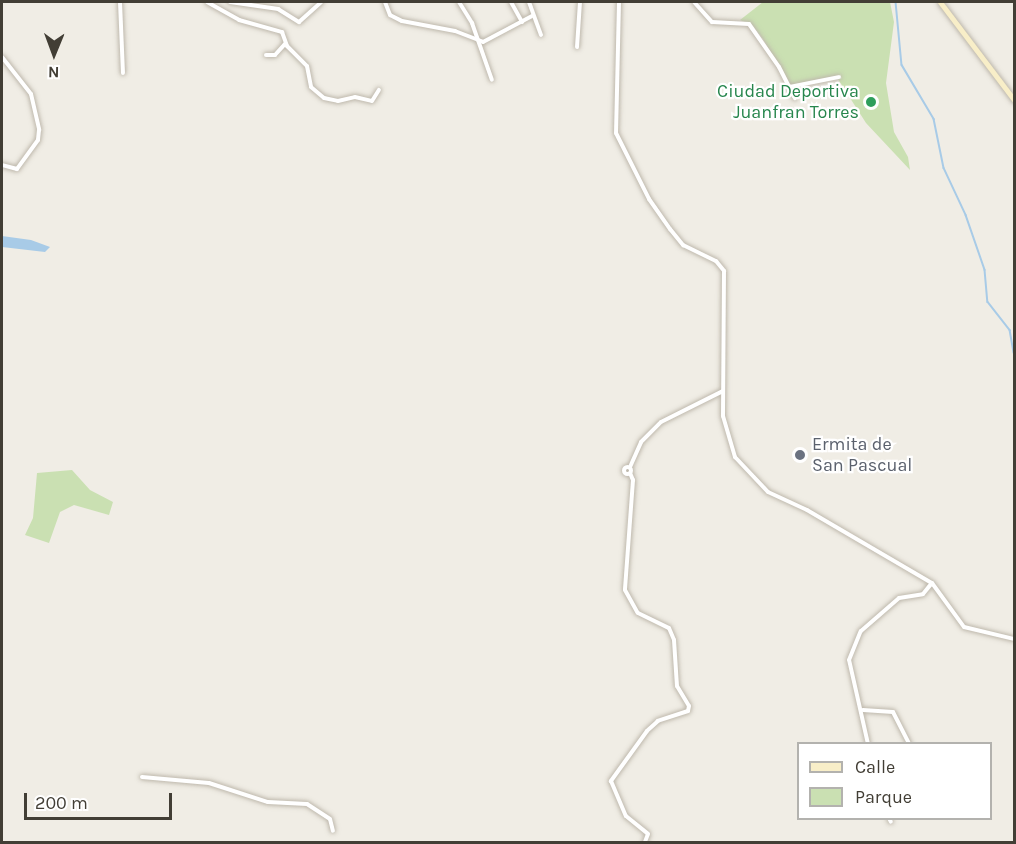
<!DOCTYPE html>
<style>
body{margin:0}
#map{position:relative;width:1016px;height:844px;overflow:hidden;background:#f0ede5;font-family:Karla,sans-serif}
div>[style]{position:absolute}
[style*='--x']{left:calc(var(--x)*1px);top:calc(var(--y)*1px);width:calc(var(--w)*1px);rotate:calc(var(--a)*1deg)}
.green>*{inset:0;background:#cae0b2}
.water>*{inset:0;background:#a8cbe7}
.stream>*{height:1.5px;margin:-0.75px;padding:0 0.75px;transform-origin:0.75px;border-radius:0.75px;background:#a8cbe7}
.roads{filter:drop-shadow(0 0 2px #beb8ac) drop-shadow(0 0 2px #beb8ac)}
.street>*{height:4px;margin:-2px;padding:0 2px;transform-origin:2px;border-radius:2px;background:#fff}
.street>.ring{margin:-2px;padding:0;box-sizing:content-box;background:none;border:4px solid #fff;border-radius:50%}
.secondary>*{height:5px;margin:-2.5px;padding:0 2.5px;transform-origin:2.5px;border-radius:2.5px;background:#f8eec8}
.dots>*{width:16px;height:16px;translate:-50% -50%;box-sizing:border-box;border:3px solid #fff;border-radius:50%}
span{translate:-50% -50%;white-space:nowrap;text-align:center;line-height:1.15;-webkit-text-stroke:4.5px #fff;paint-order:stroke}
.leisure-label{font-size:18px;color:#27864d}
.right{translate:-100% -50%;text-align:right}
.worship-label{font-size:18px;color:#5b616d}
.left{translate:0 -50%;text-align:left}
.frame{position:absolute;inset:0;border:3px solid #423e35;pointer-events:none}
.legend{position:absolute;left:797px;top:742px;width:195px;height:78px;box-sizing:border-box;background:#fff;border:2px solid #b3b2ae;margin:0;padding:8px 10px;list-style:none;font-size:18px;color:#423e35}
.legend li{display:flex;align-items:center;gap:12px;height:30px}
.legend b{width:30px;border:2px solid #b3b2ae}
.north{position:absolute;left:24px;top:24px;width:60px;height:60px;-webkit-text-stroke:4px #fff;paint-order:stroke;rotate:181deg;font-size:16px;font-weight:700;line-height:24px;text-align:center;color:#423e35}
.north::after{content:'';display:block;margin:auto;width:21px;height:27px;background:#423e35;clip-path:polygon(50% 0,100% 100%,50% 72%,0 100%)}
.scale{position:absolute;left:24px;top:793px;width:148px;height:27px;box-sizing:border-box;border:3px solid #423e35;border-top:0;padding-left:8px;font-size:18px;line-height:21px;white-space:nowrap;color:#423e35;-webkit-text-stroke:4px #fff;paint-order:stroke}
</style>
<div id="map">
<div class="green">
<div style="clip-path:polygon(763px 2px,890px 2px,894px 22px,886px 83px,894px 132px,908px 157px,910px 170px,866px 123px,836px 76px,791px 85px,788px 82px,763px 39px,753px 26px,740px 20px)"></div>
<div style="clip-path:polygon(72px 470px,90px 490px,113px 502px,109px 515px,74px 505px,60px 512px,49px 543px,25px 535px,33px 518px,37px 473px)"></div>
</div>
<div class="water">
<div style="clip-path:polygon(2px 236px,31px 240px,50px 247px,45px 252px,2px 247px)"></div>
</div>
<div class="stream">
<div style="--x:896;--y:2;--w:63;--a:84.6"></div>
<div style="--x:902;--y:65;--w:63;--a:59.3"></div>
<div style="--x:934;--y:119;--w:50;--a:78.5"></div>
<div style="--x:944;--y:168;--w:52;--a:64.9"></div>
<div style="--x:966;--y:215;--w:58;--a:70.9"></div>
<div style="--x:985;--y:270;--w:32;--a:85"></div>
<div style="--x:988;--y:302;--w:36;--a:52"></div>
<div style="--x:1010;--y:330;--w:23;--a:80"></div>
</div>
<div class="roads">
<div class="street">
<div style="--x:120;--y:2;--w:71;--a:87.6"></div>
<div style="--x:207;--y:2;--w:37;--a:29"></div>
<div style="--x:239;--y:20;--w:45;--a:15.6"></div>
<div style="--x:282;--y:32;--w:15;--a:70"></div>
<div style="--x:287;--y:46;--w:28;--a:45"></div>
<div style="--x:307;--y:66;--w:21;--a:79"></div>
<div style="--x:311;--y:87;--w:17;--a:40"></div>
<div style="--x:324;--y:98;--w:14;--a:12"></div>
<div style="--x:338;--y:101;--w:17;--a:-13"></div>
<div style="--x:355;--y:97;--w:17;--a:13"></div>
<div style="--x:372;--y:101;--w:13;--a:-58"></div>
<div style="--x:230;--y:2;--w:49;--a:8.3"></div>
<div style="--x:278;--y:9;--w:25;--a:32"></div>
<div style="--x:299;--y:22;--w:30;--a:-42"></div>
<div style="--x:385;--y:2;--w:14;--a:69"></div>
<div style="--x:390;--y:15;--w:13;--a:27"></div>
<div style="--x:402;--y:21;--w:54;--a:10.7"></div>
<div style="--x:455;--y:31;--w:30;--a:21"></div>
<div style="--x:483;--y:42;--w:55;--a:-28"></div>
<div style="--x:459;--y:2;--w:25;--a:58"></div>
<div style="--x:472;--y:23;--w:60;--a:70.7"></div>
<div style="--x:511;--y:2;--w:23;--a:61"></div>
<div style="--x:529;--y:2;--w:35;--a:70"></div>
<div style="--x:619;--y:2;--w:131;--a:91.3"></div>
<div style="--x:616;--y:133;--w:74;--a:63.4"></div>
<div style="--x:649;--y:199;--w:37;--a:55"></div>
<div style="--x:670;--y:229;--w:21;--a:51"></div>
<div style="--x:683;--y:245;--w:37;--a:26"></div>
<div style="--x:716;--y:261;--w:13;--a:51"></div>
<div style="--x:724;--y:271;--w:145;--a:90.4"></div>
<div style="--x:723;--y:416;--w:43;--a:73.7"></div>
<div style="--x:735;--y:457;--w:48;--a:46.7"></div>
<div style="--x:768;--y:492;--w:43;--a:24.8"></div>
<div style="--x:807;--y:510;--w:145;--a:30.3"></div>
<div style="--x:932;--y:583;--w:54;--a:54"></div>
<div style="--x:964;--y:627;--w:51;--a:13.5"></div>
<div style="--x:694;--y:2;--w:27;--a:48"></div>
<div style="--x:712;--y:22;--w:37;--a:3"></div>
<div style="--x:749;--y:24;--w:52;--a:55.1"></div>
<div style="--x:779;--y:67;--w:35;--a:63"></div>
<div style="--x:577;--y:47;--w:45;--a:-86.2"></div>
<div style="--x:266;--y:55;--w:9;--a:0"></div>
<div style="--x:275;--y:55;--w:15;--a:-48"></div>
<div style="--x:2;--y:57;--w:47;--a:51.9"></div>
<div style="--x:31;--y:94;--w:37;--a:77"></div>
<div style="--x:39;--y:130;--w:10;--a:96"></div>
<div style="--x:38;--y:140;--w:36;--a:126"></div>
<div style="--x:17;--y:169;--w:16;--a:-165"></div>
<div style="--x:789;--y:87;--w:51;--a:-11.3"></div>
<div class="ring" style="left:623.5px;top:466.5px;width:3px;height:3px"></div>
<div style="--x:630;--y:467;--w:27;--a:-66"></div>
<div style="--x:641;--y:442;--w:28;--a:-45"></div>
<div style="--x:661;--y:422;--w:69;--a:-26.6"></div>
<div style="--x:630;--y:473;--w:8;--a:67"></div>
<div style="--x:633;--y:480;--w:110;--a:94.2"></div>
<div style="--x:625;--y:590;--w:26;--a:61"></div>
<div style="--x:638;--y:613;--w:34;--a:26"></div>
<div style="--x:669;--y:628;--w:13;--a:67"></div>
<div style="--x:674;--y:640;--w:46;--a:86.3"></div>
<div style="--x:677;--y:686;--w:23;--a:59"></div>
<div style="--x:689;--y:706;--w:5;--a:101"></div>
<div style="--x:688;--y:711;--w:32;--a:162"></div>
<div style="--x:658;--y:721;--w:15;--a:138"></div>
<div style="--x:647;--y:731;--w:62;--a:125.8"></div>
<div style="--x:611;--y:781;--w:38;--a:67"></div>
<div style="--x:626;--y:816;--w:28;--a:39"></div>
<div style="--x:648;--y:834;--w:9;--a:111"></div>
<div style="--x:863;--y:710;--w:30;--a:4"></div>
<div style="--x:893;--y:712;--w:36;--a:63"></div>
<div style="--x:868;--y:744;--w:86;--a:-102.7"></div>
<div style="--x:849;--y:660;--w:31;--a:-68"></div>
<div style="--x:861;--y:631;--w:50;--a:-41"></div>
<div style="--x:899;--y:598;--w:24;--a:-9"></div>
<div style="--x:923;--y:594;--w:14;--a:-51"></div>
<div style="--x:142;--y:777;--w:67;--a:5.1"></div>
<div style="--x:209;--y:783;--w:62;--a:17.9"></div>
<div style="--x:268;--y:802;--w:39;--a:3"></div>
<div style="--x:307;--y:804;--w:27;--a:33"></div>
<div style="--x:330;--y:819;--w:12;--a:76"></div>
<div style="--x:889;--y:818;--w:4;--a:63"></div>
</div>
<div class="secondary">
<div style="--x:940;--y:2;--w:123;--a:52.9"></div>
</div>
</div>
<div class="dots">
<div style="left:871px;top:102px;background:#2e9e5b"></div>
<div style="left:800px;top:455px;background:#6b7280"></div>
</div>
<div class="leisure-label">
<span class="right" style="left:859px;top:102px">Ciudad Deportiva<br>Juanfran Torres</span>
</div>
<div class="worship-label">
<span class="left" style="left:812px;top:455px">Ermita de<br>San Pascual</span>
</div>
<div class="frame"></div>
<ul class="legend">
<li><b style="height:8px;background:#f8eec8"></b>Calle</li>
<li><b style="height:16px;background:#cae0b2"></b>Parque</li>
</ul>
<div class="north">N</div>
<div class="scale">200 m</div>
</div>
